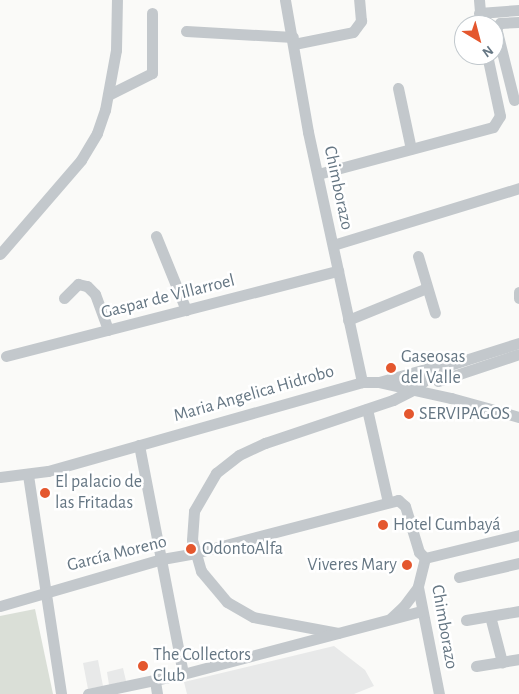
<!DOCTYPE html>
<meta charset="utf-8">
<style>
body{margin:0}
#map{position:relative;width:519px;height:694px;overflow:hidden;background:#fafaf8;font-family:"Alegreya Sans",sans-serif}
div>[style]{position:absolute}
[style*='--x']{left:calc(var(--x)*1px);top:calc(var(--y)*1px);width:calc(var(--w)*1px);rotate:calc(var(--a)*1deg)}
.built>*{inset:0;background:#e8e9e9}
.green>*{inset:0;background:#dadfd7}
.minor>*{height:11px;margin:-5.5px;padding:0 5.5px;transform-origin:5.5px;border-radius:5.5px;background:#c3c8cc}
.dots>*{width:14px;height:14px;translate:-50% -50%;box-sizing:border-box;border:2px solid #fff;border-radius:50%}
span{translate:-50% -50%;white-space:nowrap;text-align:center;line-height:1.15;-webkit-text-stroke:5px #fff;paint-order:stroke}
.street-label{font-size:18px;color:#657683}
.poi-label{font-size:18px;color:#657683}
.left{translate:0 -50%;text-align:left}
.right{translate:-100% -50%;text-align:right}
.north{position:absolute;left:454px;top:15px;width:50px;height:50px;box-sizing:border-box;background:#fff;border:1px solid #c1c8cd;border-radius:50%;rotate:143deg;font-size:14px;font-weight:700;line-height:20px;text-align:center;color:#657683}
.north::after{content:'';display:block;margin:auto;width:18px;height:22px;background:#e4572e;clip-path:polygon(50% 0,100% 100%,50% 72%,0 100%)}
</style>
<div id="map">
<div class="built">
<div style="clip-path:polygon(334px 646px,365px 670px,374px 686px,354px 694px,187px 694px,184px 682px)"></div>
<div style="clip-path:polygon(98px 660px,103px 686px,88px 689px,83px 663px)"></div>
<div style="clip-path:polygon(123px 668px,126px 681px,109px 685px,107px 672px)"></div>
</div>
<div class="green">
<div style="clip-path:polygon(35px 609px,53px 694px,0 694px,0 616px)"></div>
</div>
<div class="minor">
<div style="--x:285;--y:0;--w:134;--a:80.1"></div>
<div style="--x:308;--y:132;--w:256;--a:77.8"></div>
<div style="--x:479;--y:0;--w:25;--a:85"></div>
<div style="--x:479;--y:13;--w:40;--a:-4.3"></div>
<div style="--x:186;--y:31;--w:107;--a:3.2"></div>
<div style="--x:294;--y:44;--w:60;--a:-11.5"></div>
<div style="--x:353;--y:32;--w:14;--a:-54"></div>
<div style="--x:361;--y:21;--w:21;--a:-95"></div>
<div style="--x:398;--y:88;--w:62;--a:78"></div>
<div style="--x:108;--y:95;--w:49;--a:-26.6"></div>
<div style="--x:152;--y:73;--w:60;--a:-90"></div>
<div style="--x:514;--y:100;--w:74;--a:-104"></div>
<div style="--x:496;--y:28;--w:6;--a:-51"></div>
<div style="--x:500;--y:23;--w:19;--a:-3"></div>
<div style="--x:318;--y:174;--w:181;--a:-15"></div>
<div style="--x:493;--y:127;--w:13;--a:-58"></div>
<div style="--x:500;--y:116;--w:62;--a:-102"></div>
<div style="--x:156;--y:236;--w:80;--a:67.9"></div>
<div style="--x:333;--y:245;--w:195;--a:-17"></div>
<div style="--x:0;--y:254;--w:124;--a:-49.2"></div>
<div style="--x:81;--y:160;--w:31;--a:-59"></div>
<div style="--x:97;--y:133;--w:24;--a:-71"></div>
<div style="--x:105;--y:110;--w:61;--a:-79.6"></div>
<div style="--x:116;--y:50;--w:50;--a:-88.9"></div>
<div style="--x:418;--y:256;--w:59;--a:73.4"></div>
<div style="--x:519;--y:292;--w:6;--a:90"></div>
<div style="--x:64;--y:298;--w:20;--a:-45"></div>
<div style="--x:78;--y:284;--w:9;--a:13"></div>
<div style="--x:87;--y:286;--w:11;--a:45"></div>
<div style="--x:95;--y:294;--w:38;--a:70"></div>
<div style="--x:348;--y:320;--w:85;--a:-22.1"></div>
<div style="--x:6;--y:356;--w:343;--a:-14.4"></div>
<div style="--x:438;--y:381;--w:85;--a:-18.4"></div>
<div style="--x:379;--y:382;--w:52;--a:-15.6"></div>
<div style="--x:429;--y:368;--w:11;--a:0"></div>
<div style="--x:440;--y:368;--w:83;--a:-17.6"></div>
<div style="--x:367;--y:409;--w:95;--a:77.3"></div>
<div style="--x:139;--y:445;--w:233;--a:79.1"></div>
<div style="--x:28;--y:475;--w:221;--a:81.4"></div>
<div style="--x:0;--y:477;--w:48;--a:-7.1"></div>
<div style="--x:48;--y:471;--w:326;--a:-15.8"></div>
<div style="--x:362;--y:382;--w:16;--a:0"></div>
<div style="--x:378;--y:382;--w:75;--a:12.4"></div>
<div style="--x:451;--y:398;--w:71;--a:15.6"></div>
<div style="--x:425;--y:558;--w:30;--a:104"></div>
<div style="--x:418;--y:587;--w:109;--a:78.9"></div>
<div style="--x:425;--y:558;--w:97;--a:-13.7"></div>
<div style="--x:459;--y:577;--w:62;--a:-13.1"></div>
<div style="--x:0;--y:606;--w:169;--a:-16.2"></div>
<div style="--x:162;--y:559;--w:34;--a:-10"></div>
<div style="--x:195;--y:553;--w:210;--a:-14.6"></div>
<div style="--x:398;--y:500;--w:9;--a:41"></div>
<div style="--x:405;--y:506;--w:48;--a:73.1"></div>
<div style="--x:419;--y:552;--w:8;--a:45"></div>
<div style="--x:490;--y:616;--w:48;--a:75.4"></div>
<div style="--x:391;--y:618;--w:16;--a:-43"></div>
<div style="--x:403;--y:607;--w:25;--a:-53"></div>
<div style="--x:466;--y:620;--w:54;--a:-9.6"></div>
<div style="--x:338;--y:633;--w:86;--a:-169.3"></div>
<div style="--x:253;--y:617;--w:30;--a:-150"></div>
<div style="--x:227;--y:602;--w:40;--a:-130"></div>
<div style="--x:201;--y:571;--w:32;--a:-106"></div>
<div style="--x:192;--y:540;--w:29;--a:-86"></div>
<div style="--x:194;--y:511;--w:44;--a:-59.9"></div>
<div style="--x:216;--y:473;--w:29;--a:-38"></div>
<div style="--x:239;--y:455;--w:29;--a:-25"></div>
<div style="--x:265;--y:443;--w:135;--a:-18.6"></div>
<div style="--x:393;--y:400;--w:22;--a:-27"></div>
<div style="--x:413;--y:390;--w:35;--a:-39"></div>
<div style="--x:476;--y:666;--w:44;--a:-9.2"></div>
<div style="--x:155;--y:681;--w:13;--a:81"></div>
<div style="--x:88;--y:694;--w:97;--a:-11.9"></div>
<div style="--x:183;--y:674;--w:246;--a:-14.8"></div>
</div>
<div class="dots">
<div style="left:391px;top:368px;background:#e4572e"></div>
<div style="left:409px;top:414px;background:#e4572e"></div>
<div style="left:45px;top:493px;background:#e4572e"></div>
<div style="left:383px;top:525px;background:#e4572e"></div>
<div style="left:191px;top:549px;background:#e4572e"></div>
<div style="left:407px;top:565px;background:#e4572e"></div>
<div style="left:143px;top:666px;background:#e4572e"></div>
</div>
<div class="street-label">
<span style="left:338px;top:188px;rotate:78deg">Chimborazo</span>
<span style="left:168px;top:297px;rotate:-14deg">Gaspar de Villarroel</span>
<span style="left:254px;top:394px;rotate:-16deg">Maria Angelica Hidrobo</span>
<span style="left:117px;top:554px;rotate:-14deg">García Moreno</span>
<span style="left:444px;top:627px;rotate:80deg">Chimborazo</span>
</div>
<div class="poi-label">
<span class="left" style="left:401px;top:368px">Gaseosas<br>del Valle</span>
<span class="left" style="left:419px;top:414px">SERVIPAGOS</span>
<span class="left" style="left:55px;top:493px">El palacio de<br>las Fritadas</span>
<span class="left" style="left:393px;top:525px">Hotel Cumbayá</span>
<span class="left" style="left:202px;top:549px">OdontoAlfa</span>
<span class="right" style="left:397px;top:565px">Viveres Mary</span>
<span class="left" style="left:153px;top:666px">The Collectors<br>Club</span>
</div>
<div class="north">N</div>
</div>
